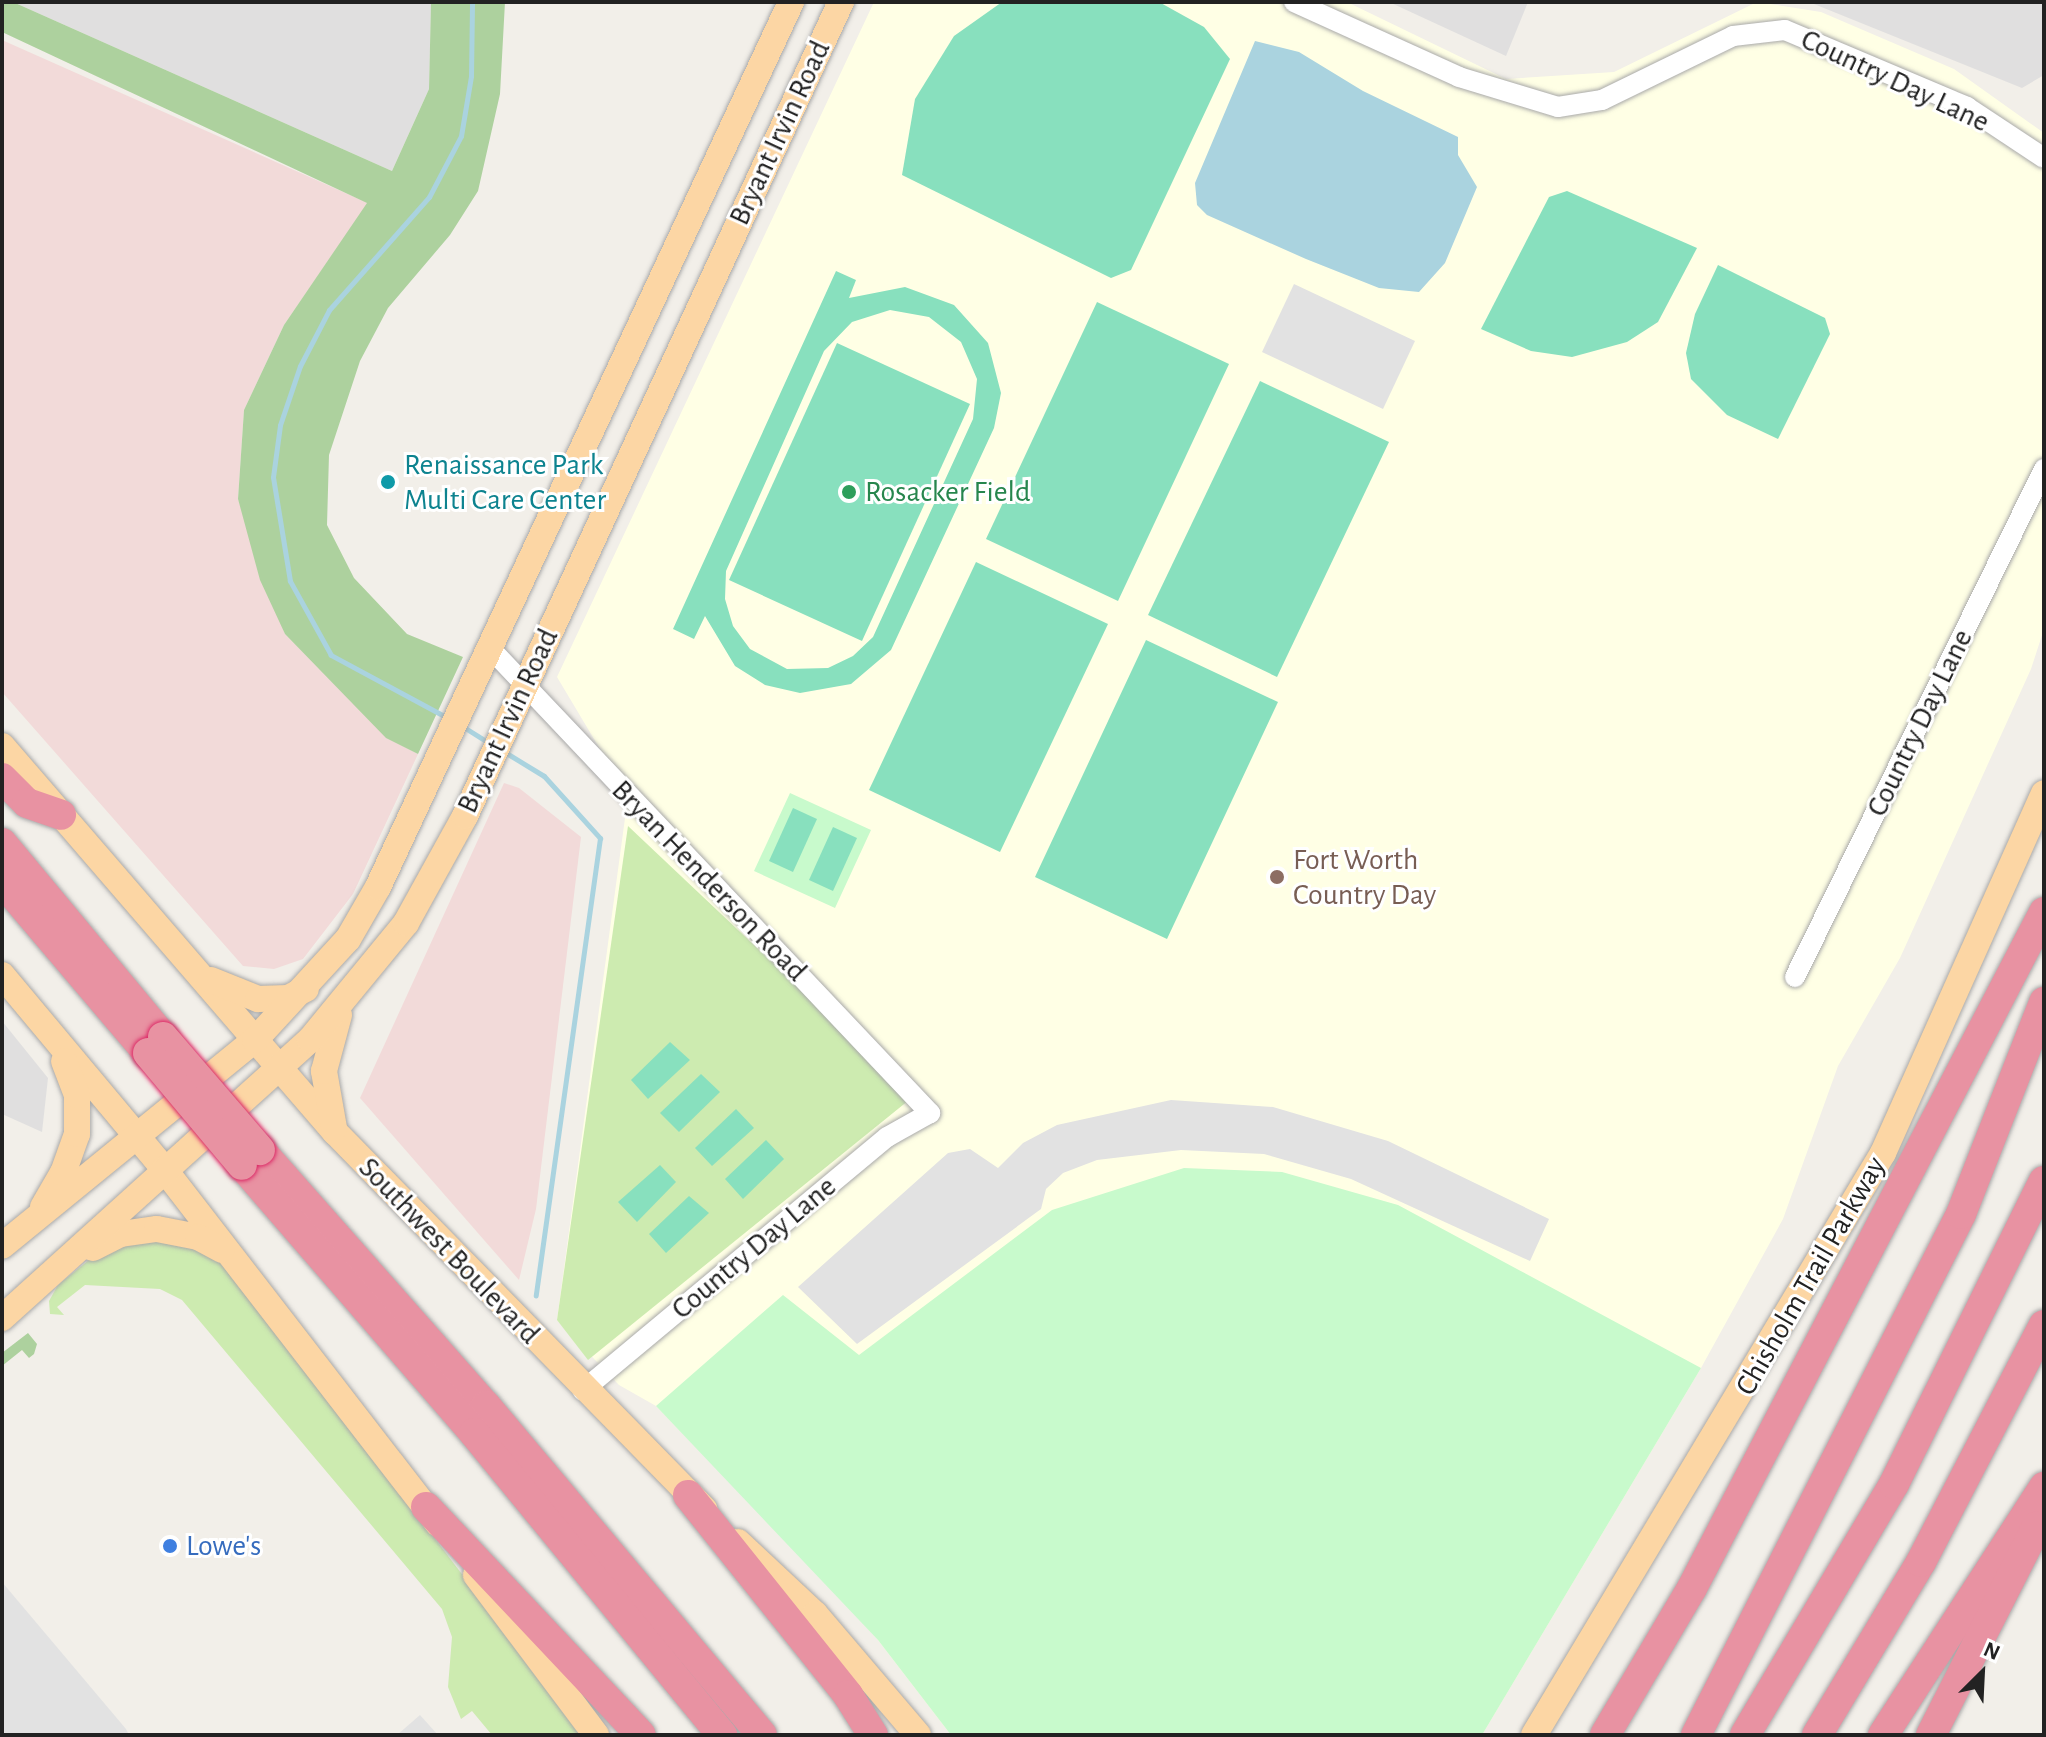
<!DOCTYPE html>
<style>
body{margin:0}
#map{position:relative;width:2046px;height:1737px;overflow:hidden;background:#f2efe9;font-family:"Alegreya Sans",sans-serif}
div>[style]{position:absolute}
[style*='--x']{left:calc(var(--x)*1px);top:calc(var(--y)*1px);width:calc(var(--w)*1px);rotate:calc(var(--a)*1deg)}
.residential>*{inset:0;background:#e0dfdf}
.commercial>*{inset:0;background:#f2dad9}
.education>*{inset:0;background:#ffffe5}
.grass>*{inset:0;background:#cdebb0}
.forest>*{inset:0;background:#add19e}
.park>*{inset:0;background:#c8facc}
.pitch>*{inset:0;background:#88e0be}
.parking>*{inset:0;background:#e2e2e2}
.water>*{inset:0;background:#aad3df}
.stream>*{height:5px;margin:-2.5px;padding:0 2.5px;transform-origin:2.5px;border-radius:2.5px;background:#aad3df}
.roads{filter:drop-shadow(0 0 2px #a9a9a9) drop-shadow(0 0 2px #a9a9a9)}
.minor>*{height:20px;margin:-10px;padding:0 10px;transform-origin:10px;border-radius:10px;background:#fff}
.major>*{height:26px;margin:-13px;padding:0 13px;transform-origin:13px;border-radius:13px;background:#fcd6a4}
.highway>*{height:30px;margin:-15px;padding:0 15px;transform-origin:15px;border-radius:15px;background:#e892a2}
.bridges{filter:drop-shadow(0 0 2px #dc2a67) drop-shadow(0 0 2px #dc2a67)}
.highway-bridge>*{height:30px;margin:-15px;padding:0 15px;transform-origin:15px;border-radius:15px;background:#e892a2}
.dots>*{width:22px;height:22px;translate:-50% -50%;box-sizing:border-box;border:4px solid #fff;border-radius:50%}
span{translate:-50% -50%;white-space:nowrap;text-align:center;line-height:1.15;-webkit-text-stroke:6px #fff;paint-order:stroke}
.street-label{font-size:30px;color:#222}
.culture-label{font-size:30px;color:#0d838f}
.left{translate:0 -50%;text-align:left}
.leisure-label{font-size:30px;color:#27864d}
.education-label{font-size:30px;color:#785e54}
.shop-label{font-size:30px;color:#366cbe}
.frame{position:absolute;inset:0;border:4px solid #222;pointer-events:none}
.north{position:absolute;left:1942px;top:1633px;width:80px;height:80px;-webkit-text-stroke:6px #fff;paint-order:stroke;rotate:24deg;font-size:22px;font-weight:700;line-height:32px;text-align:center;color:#222}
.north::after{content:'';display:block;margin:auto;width:28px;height:36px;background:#222;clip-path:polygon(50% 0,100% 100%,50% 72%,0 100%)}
</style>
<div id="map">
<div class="residential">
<div style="clip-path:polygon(13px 2px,431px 2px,429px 89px,392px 171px)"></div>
<div style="clip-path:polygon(1389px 2px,1528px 2px,1506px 56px)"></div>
<div style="clip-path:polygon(1809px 2px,2044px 2px,2044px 75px,2022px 88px)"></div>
<div style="clip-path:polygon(2px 1021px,48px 1078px,42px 1132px,2px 1114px)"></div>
</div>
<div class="commercial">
<div style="clip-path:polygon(2px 40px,368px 203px,284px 325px,244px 410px,238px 499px,285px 634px,386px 737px,418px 754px,353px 894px,303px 959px,274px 969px,243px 966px,2px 692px)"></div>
<div style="clip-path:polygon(504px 783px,519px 788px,581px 837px,536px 1209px,519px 1280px,360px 1098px)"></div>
</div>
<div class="education">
<div style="clip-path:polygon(874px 2px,1347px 2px,1506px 79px,1614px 72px,1757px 2px,1821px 12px,1954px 69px,2044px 133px,2044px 629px,2031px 669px,1900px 958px,1838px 1066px,1783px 1219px,1701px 1368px,1482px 1735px,951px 1735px,878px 1640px,807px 1562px,656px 1406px,619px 1385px,557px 1320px,628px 796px,557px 677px)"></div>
</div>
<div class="grass">
<div style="clip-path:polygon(628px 826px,914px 1096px,588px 1360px,557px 1320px)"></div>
<div style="clip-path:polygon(140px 1238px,210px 1253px,231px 1272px,585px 1735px,492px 1735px,472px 1711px,461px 1719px,448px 1687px,452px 1637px,442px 1609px,182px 1300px,160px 1289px,85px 1285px,57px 1307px,64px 1315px,50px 1314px,49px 1301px,58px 1285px,94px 1256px)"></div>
</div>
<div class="forest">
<div style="clip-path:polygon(2px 2px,13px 2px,392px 171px,429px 89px,431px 2px,505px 2px,500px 94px,478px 191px,450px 235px,388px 308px,360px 361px,329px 455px,327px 525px,354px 578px,407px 634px,463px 657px,418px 754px,386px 738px,285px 634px,260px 580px,238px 499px,244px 410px,284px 325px,367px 203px,2px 32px)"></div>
<div style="clip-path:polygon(28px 1333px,37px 1344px,34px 1354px,29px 1358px,22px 1350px,2px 1366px,2px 1353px)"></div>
</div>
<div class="park">
<div style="clip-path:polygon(790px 793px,871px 830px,835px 908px,754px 871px)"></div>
<div style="clip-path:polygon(1184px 1168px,1282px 1172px,1398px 1205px,1701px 1368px,1482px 1735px,951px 1735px,878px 1640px,656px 1406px,783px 1295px,859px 1355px,1052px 1210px)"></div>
</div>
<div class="pitch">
<div style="clip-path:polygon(1002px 2px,1159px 2px,1204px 27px,1230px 59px,1131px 270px,1111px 278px,902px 175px,915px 99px,954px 36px)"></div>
<div style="clip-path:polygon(1567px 191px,1697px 248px,1658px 322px,1627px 342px,1572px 357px,1531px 351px,1481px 329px,1549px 197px)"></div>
<div style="clip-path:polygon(1718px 265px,1825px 318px,1830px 334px,1778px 439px,1727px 415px,1691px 379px,1686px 353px,1695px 314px)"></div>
<div style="clip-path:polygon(evenodd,836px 271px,856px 280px,849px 298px,905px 287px,954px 305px,988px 343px,1001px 393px,994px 428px,891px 650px,851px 684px,800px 693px,765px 685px,735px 666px,705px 616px,694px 639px,673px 629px,836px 271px,890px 310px,929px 317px,961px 342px,977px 379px,973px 419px,873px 637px,853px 656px,828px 668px,787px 669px,750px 649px,733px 626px,725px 599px,726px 571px,824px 351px,852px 322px,890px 310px)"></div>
<div style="clip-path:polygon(1097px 302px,1229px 364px,1118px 601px,986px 539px)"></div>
<div style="clip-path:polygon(837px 343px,970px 404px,862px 641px,729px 580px)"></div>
<div style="clip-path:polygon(1260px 381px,1389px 442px,1277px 677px,1148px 615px)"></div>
<div style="clip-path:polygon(976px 562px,1108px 624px,1000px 852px,869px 790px)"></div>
<div style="clip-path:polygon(1146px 640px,1278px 702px,1167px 939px,1035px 877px)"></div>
<div style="clip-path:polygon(793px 808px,817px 819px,793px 872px,769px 861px)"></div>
<div style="clip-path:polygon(833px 827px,857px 838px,833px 891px,809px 880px)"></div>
<div style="clip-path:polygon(670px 1042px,690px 1060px,648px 1099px,631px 1080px)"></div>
<div style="clip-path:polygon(701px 1074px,720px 1092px,679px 1132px,660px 1113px)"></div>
<div style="clip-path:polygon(736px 1109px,754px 1128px,712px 1166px,695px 1148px)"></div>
<div style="clip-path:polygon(766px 1140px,784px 1159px,743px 1199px,725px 1179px)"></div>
<div style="clip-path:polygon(660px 1165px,676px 1182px,637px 1222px,618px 1202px)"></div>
<div style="clip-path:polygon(689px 1196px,709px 1213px,666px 1253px,649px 1234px)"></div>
</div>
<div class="parking">
<div style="clip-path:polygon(1294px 284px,1415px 341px,1383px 409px,1262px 352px)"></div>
<div style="clip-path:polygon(1171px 1100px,1273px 1107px,1388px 1141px,1549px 1219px,1530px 1261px,1351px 1179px,1264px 1154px,1181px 1150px,1097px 1160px,1063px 1173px,1046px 1189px,1041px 1209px,857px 1344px,798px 1287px,948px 1153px,970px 1149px,998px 1168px,1023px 1143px,1057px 1125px)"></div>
<div style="clip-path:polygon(2px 1582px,126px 1729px,129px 1735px,2px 1735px)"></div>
<div style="clip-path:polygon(420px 1715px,438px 1735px,397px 1735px)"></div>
</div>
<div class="water">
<div style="clip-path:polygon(1255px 41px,1299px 52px,1363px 91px,1458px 137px,1458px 155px,1477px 187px,1445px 263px,1419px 292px,1379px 288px,1306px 259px,1207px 215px,1197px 205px,1195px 183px)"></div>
</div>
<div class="stream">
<div style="--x:446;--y:717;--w:131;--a:-151.7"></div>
<div style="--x:331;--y:655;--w:85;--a:-119"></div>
<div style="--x:290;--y:581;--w:105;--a:-99.3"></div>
<div style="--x:273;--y:477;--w:52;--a:-82.3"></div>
<div style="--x:280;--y:425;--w:62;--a:-71.3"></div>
<div style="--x:300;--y:366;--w:63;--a:-62.6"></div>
<div style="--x:329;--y:310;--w:151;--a:-48.5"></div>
<div style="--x:429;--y:197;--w:69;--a:-62.3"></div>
<div style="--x:461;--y:136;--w:61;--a:-80.5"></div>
<div style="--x:471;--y:76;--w:74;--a:-89.2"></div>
<div style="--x:462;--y:726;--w:34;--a:32"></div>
<div style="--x:503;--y:751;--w:48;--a:31.4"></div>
<div style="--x:544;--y:776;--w:84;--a:47.9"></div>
<div style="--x:600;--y:838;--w:462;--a:98"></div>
</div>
<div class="roads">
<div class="minor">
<div style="--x:1294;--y:2;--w:181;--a:24.4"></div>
<div style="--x:1459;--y:77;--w:103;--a:16.9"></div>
<div style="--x:1558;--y:107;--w:45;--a:-9"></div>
<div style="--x:1602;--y:100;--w:146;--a:-26"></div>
<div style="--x:1733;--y:36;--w:52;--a:-6.6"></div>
<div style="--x:1785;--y:30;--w:198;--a:22.9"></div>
<div style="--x:1967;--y:107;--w:92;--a:33.5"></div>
<div style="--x:489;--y:647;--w:642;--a:46.58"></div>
<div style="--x:930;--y:1113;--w:49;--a:150.8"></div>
<div style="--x:887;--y:1137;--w:396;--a:140.2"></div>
<div style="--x:1795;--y:977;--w:566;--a:-63.89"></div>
</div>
<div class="major">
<div style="--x:2;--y:746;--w:510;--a:49.22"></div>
<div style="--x:335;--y:1132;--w:528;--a:45.61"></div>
<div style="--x:2;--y:975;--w:253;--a:50.1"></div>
<div style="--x:164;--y:1169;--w:448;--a:52.3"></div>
<div style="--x:211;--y:980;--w:51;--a:22"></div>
<div style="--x:258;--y:999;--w:30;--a:-2"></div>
<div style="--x:288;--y:998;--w:20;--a:-27"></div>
<div style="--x:334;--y:1128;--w:58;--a:-100"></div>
<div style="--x:324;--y:1071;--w:58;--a:-75"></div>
<div style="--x:43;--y:1207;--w:39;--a:-60"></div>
<div style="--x:63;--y:1173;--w:41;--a:-70.3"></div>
<div style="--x:77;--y:1134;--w:39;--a:-90"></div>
<div style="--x:77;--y:1095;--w:36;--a:-111"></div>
<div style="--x:2;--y:1246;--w:326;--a:-39.2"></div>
<div style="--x:255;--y:1040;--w:137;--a:-47.4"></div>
<div style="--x:348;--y:939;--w:60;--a:-60"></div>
<div style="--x:378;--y:887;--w:977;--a:-64.98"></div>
<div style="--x:93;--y:1248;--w:31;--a:-27"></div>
<div style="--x:121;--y:1234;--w:36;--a:-8"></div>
<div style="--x:157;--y:1229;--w:42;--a:11"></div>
<div style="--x:198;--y:1237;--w:27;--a:28"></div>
<div style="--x:2;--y:1318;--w:415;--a:-42.1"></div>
<div style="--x:310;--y:1040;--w:151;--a:-50.6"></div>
<div style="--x:406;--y:923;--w:122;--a:-61.1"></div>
<div style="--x:465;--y:816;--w:897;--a:-65.21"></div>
<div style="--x:738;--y:1542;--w:105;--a:43.1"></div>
<div style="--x:815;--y:1614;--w:159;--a:49.6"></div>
<div style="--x:476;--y:1575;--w:200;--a:53.1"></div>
<div style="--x:1534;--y:1735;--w:679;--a:-59.05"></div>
<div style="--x:1883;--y:1153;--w:394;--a:-65.9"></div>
</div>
<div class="highway">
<div style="--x:2;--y:778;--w:35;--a:45"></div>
<div style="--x:27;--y:803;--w:36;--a:19"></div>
<div style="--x:2;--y:843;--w:252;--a:50.3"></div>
<div style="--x:2;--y:881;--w:226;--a:49.7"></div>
<div style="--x:260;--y:1150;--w:341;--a:48.6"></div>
<div style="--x:486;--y:1406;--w:429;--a:50"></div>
<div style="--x:242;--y:1165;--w:354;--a:49.1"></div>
<div style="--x:474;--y:1433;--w:391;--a:50.6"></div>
<div style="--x:688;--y:1495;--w:256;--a:51.3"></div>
<div style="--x:848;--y:1695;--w:47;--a:58"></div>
<div style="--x:426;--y:1507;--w:313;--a:46.7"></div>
<div style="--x:1605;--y:1735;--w:171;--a:-59.4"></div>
<div style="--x:1692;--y:1588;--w:762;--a:-62.49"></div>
<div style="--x:1696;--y:1735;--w:585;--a:-63.04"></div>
<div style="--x:1961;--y:1214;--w:228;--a:-68.6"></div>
<div style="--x:1745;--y:1735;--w:292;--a:-59.3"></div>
<div style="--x:1894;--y:1484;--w:338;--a:-63.7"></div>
<div style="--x:1817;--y:1735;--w:202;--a:-59"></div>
<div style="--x:1921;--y:1562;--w:267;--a:-62.6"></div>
<div style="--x:1883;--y:1735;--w:296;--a:-57"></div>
<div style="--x:1931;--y:1735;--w:234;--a:-63.1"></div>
</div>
</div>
<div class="bridges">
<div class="highway-bridge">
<div style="--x:163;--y:1037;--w:149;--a:49.4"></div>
<div style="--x:148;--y:1053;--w:146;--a:50"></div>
</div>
</div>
<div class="dots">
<div style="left:388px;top:482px;background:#0f9aa8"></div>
<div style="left:849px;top:492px;background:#2e9e5b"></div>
<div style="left:1277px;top:877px;background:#8d6e63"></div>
<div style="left:170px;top:1546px;background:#3f7fe0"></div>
</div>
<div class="street-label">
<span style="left:1895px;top:81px;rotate:25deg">Country Day Lane</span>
<span style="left:780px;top:133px;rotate:-65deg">Bryant Irvin Road</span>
<span style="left:508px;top:721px;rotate:-65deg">Bryant Irvin Road</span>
<span style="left:1920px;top:723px;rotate:-64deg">Country Day Lane</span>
<span style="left:709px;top:881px;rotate:46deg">Bryan Henderson Road</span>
<span style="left:754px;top:1248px;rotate:-40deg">Country Day Lane</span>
<span style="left:449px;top:1251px;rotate:46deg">Southwest Boulevard</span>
<span style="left:1811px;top:1276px;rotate:-60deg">Chisholm Trail Parkway</span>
</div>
<div class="culture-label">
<span class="left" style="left:404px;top:482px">Renaissance Park<br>Multi Care Center</span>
</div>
<div class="leisure-label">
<span class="left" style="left:865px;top:492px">Rosacker Field</span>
</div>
<div class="education-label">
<span class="left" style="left:1293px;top:877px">Fort Worth<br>Country Day</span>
</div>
<div class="shop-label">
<span class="left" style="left:186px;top:1546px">Lowe's</span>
</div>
<div class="frame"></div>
<div class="north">N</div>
</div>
